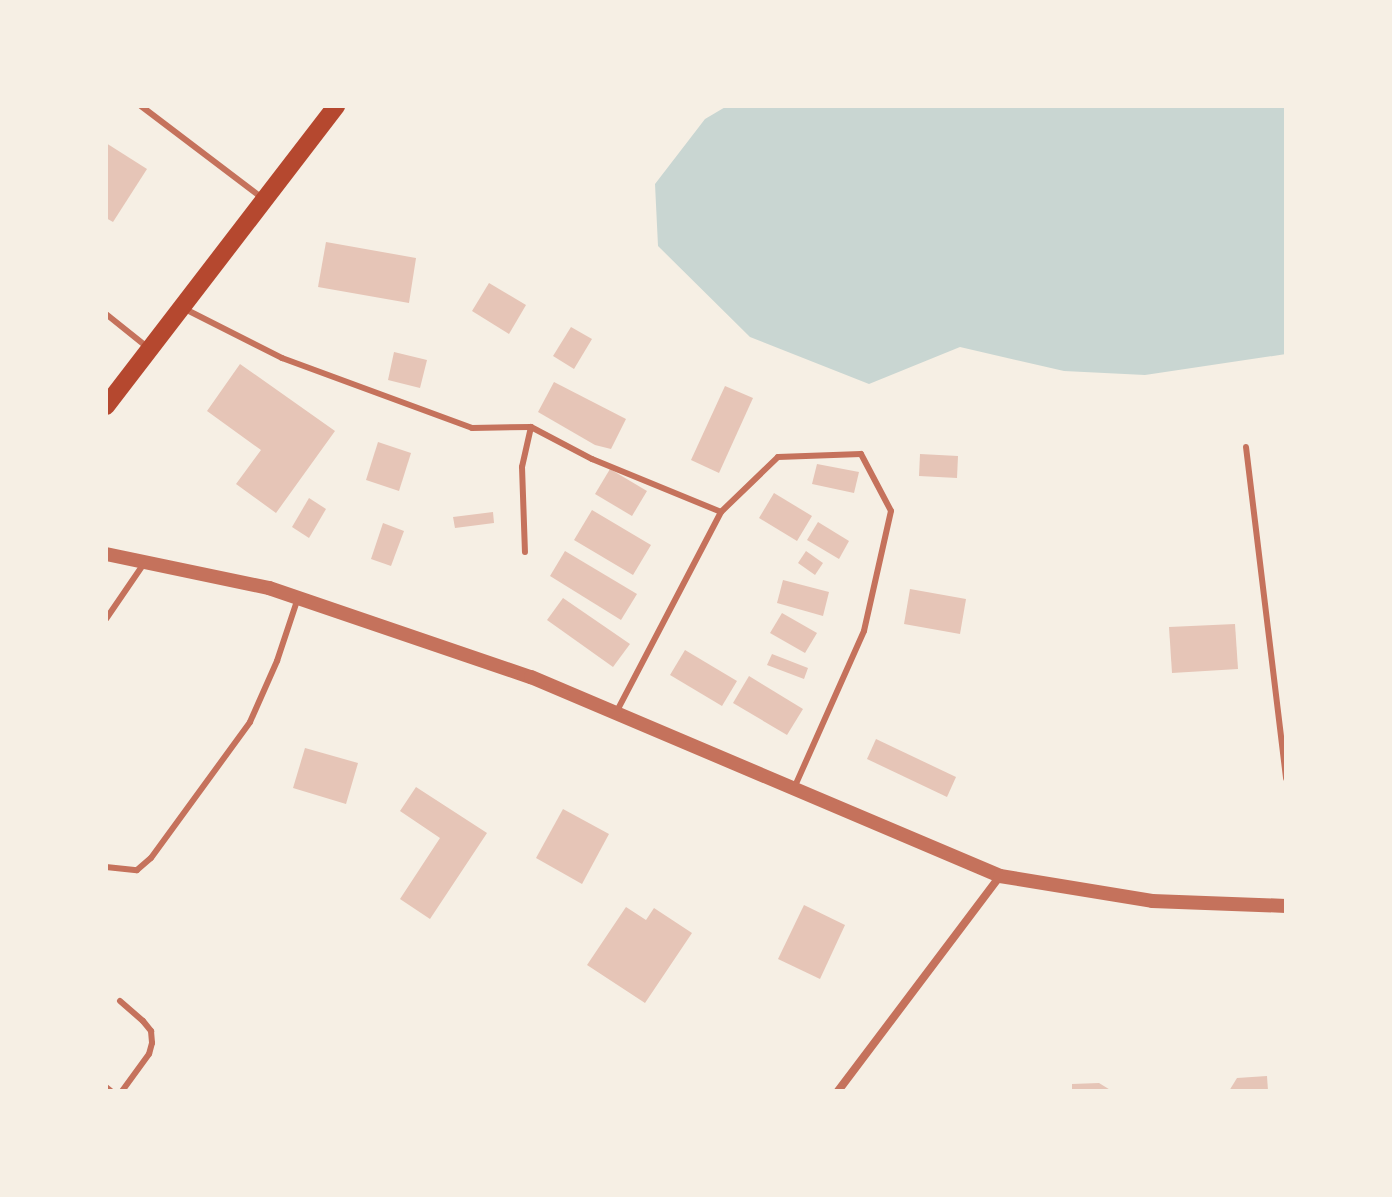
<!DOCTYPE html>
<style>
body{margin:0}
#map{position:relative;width:1392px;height:1197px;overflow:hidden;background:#f6efe4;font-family:Roboto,sans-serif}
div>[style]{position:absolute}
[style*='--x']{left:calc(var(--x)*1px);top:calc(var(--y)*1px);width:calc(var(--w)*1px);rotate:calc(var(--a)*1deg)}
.water>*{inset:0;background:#c9d6d2}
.building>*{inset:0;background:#e6c5b7}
.service>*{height:6px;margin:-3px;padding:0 3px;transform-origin:3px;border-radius:3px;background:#c5725c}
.minor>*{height:8px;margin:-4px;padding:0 4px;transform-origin:4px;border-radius:4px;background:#c5725c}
.tertiary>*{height:14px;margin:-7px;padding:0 7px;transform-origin:7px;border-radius:7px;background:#c5725c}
.primary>*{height:18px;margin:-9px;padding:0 9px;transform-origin:9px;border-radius:9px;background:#b5482f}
span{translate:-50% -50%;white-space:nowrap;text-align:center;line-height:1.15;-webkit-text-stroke:6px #f6efe4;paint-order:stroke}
.frame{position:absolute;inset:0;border:108px solid #f6efe4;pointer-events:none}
</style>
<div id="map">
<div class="water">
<div style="clip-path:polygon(727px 106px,1286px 106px,1286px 354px,1145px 375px,1064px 371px,960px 347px,869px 384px,750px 337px,658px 246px,655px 184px,705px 119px)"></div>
</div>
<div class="building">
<div style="clip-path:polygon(106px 143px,147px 169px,113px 222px,106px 218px)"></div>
<div style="clip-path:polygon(326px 242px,416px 258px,409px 303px,318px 287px)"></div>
<div style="clip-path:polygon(489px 283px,526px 305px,509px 334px,472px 311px)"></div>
<div style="clip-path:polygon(571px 327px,592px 339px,574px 369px,553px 356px)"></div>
<div style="clip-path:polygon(394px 352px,427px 360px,420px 388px,388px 380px)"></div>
<div style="clip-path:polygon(240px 364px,335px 431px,276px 513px,236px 484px,261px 450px,207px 411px)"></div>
<div style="clip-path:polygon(554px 382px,626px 419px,611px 449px,595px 445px,538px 412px)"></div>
<div style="clip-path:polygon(725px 386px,753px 398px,719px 473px,691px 460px)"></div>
<div style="clip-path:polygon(378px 442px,411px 453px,399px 491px,366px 480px)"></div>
<div style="clip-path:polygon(920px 454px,958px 456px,957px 478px,919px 476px)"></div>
<div style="clip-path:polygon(817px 464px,859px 472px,854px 493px,812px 484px)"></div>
<div style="clip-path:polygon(610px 469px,647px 491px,632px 516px,595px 494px)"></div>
<div style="clip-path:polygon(774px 493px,812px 516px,797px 541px,759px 518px)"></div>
<div style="clip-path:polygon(309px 498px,326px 509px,309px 538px,292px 527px)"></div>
<div style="clip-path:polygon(592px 510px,651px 545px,633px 575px,574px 540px)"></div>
<div style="clip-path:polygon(493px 512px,494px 523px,455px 528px,453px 517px)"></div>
<div style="clip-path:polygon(818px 522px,849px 541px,839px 559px,807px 540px)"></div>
<div style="clip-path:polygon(383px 523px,404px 531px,391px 566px,371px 559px)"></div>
<div style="clip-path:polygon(565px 551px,637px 594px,621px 620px,550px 576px)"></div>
<div style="clip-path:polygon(806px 551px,823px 563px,815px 575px,798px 563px)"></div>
<div style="clip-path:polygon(783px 580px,829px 592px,823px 616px,777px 603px)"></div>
<div style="clip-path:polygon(910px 589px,966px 599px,960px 634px,904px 624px)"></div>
<div style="clip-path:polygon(563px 598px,630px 644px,613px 667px,547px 620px)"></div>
<div style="clip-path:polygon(782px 613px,817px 633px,805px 653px,770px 633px)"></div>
<div style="clip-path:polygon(1235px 624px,1238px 669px,1172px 673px,1169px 627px)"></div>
<div style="clip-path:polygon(685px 650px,737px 681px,722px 706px,670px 675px)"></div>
<div style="clip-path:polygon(772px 654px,808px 668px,804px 679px,767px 665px)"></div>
<div style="clip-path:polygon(749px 676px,803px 709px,787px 735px,733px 703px)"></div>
<div style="clip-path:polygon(876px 739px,956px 777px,947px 797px,867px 759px)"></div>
<div style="clip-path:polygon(305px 748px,358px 763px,346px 804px,293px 788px)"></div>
<div style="clip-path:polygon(416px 787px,487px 833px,430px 919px,400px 899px,440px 838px,400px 811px)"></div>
<div style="clip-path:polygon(563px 809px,609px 834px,582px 884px,536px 858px)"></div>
<div style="clip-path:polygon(804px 905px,845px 925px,820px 979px,778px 959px)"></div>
<div style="clip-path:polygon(626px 907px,646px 920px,654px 908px,692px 933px,645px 1003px,587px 965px)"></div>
<div style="clip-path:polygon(1267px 1076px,1268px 1091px,1229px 1091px,1237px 1078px)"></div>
<div style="clip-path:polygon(1099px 1083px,1112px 1091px,1072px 1091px,1072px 1084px)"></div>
</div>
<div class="service">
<div style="--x:141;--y:106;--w:152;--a:37.2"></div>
<div style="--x:185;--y:309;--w:109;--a:26.8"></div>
<div style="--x:282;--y:358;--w:202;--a:20.2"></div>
<div style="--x:472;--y:428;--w:59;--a:-1"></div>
<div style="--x:531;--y:427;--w:41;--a:102.7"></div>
<div style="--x:522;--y:467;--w:85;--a:88"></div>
<div style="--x:106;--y:314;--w:53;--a:38.8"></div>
<div style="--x:531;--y:427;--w:69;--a:27.7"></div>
<div style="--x:592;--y:459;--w:139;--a:22.3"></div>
<div style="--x:721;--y:512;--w:227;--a:117.6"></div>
<div style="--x:1246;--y:447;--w:334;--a:83.1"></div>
<div style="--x:721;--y:512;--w:79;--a:-44"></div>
<div style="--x:778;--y:457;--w:83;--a:-2.1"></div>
<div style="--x:861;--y:454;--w:64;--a:62.2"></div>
<div style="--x:891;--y:511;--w:123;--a:102.7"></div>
<div style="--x:864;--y:631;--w:172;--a:114"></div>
<div style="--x:106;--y:619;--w:69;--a:-55.6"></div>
<div style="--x:106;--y:867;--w:31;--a:6"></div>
<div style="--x:137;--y:870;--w:18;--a:-41"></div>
<div style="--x:151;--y:858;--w:168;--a:-53.9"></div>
<div style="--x:250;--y:722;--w:67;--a:-66.1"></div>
<div style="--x:277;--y:661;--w:66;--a:-71.6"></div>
<div style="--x:120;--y:1001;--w:30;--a:41"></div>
<div style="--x:143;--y:1021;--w:13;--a:51"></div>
<div style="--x:151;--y:1031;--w:12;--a:85"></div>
<div style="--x:152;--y:1043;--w:11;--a:105"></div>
<div style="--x:149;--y:1054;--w:46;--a:126.1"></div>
<div style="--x:106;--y:1087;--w:6;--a:39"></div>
</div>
<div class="minor">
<div style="--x:838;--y:1091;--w:269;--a:-53"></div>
</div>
<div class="tertiary">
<div style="--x:106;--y:554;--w:167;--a:11.8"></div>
<div style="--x:269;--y:588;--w:277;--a:18.8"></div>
<div style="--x:531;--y:677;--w:509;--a:22.99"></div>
<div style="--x:1000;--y:876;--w:154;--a:9.3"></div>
<div style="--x:1152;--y:901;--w:134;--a:2.1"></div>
</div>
<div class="primary">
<div style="--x:106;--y:406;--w:378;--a:-52.5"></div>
</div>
<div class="frame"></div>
</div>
